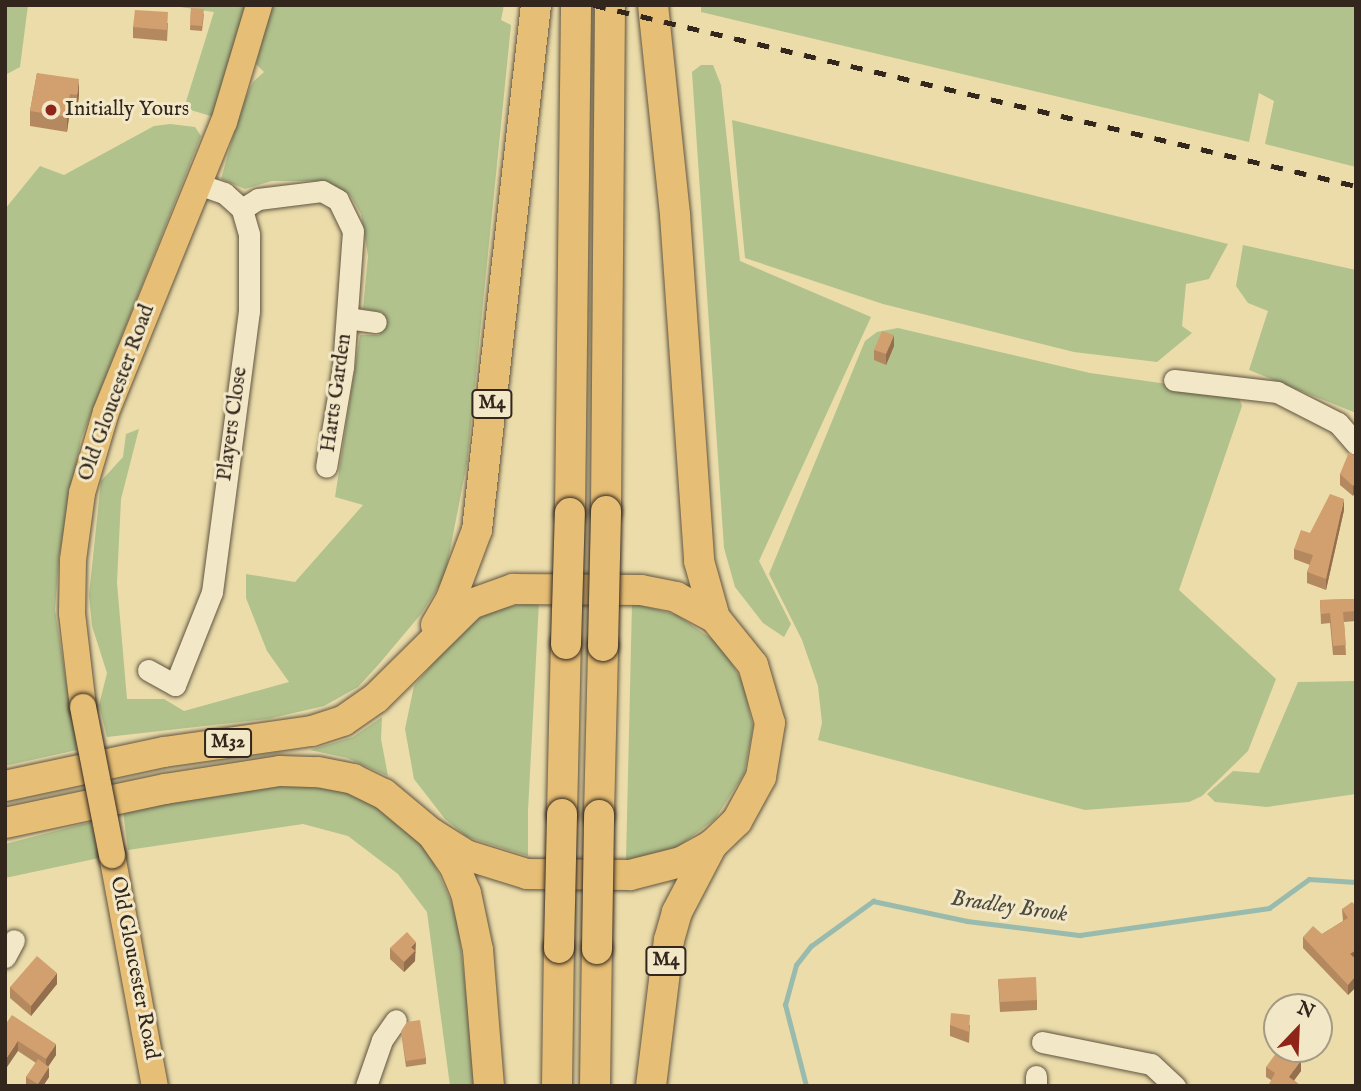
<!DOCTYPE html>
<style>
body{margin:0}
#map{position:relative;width:1361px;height:1091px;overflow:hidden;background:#ebdcaa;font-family:"IM FELL English",serif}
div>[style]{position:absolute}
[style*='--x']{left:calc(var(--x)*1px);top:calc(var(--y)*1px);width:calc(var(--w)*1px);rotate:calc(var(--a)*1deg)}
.green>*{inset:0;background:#b1c28d}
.stream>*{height:4.5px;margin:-2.25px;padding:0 2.25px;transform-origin:2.25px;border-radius:2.25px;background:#99bbae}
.roads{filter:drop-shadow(0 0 2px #605440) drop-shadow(0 0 2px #605440)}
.minor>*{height:21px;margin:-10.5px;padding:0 10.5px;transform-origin:10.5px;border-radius:10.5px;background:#f2e8c8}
.major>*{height:26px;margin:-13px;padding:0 13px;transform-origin:13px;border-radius:13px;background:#e6be75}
.highway>*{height:30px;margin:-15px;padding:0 15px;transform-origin:15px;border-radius:15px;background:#e6be75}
.rail>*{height:4.5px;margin-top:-2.25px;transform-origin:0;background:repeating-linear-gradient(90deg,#32261d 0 12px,transparent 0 24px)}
.bridges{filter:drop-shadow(0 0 2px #32261d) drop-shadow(0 0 2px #32261d)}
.major-bridge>*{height:26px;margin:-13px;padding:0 13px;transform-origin:13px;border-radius:13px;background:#e6be75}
.highway-bridge>*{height:30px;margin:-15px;padding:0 15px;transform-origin:15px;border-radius:15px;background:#e6be75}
.wall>*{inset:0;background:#b5895f}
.shaded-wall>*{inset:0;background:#936f4e}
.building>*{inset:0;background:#d29f6f}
.dots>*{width:19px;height:19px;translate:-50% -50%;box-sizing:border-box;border:4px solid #f2e8c8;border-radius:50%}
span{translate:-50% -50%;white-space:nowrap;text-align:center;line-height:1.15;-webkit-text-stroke:6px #f2e8c8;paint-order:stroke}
.shield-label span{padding:2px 5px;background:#f2e8c8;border:2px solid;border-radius:5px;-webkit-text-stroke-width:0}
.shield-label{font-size:19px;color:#32261d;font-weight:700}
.poi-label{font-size:21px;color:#32261d}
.left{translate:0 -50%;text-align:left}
.street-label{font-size:21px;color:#32261d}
.water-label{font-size:23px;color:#4c4b41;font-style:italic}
.frame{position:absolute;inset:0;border:7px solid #32261d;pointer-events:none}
.north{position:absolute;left:1263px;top:993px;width:70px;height:70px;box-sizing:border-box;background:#f2e8c8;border:2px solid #a59a84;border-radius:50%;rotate:23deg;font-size:19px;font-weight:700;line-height:28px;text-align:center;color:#32261d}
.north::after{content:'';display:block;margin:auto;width:24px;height:32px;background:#8f2418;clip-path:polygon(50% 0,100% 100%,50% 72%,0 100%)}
</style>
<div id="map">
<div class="green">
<div style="clip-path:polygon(5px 5px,28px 5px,20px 67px,5px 75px)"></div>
<div style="clip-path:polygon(167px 5px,247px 5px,214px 117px,184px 108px,214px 12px)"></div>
<div style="clip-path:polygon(271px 5px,504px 5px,501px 20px,511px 25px,467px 463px,445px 576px,421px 614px,379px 664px,358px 687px,324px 706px,268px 719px,107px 737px,99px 705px,107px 673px,92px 626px,89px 595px,101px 481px,123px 457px,126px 434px,139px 429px,121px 499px,117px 583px,127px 699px,164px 699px,184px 711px,289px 682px,267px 651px,246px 598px,246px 574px,295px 582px,363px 505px,335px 497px,360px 335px,379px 335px,382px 312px,363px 309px,368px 256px,361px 214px,350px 195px,326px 181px,272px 181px,245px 189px,221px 179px,241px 108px,253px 82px,264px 72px,256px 64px)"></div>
<div style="clip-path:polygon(701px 5px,1356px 5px,1356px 167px,1265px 144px,1274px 101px,1259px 93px,1249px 142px,701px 12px)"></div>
<div style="clip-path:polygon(701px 65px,713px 65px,721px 85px,740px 261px,871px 317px,759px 561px,791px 624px,784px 637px,763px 623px,735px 587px,724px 548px,692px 72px)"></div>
<div style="clip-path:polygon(732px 120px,1228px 244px,1209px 279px,1186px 284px,1182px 326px,1192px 333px,1157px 362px,1074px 352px,883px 304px,745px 258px)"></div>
<div style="clip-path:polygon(170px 124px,195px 127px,201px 136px,81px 439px,59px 557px,55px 610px,77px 750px,5px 766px,5px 209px,40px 166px,64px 175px,154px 126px)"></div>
<div style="clip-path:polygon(1243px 245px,1356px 270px,1356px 413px,1249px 370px,1268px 311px,1248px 303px,1236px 286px)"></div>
<div style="clip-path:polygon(898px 328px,1090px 373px,1238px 394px,1242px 406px,1179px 590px,1276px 679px,1248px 751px,1202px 796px,1189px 802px,1085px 810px,818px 740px,822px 723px,818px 686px,802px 640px,769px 574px,865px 341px,877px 332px)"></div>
<div style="clip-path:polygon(539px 602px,528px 811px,528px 856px,467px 837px,445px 819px,414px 779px,405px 729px,414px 686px,461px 630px,494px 609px)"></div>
<div style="clip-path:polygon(632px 603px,677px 615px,722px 646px,743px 683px,753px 727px,744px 774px,715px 819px,678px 847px,626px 861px)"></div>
<div style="clip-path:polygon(1356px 681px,1356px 794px,1267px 807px,1215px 802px,1207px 794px,1233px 771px,1259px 773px,1298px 682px)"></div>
<div style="clip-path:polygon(382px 717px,381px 739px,388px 776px,347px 758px,310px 750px,353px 737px)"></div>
<div style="clip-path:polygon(273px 785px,328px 785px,357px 796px,398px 817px,428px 850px,457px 915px,477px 1086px,450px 1086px,427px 912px,398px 874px,348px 836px,303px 824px,128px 850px,123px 811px)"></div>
<div style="clip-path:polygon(91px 822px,99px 858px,5px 878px,5px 844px)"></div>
</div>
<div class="stream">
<div style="--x:806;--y:1086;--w:84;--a:-104.5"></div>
<div style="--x:785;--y:1005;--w:41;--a:-74.6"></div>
<div style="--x:796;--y:965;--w:24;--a:-52"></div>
<div style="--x:811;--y:946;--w:77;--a:-36"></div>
<div style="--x:873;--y:901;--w:96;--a:12"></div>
<div style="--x:967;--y:921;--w:114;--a:7.1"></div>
<div style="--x:1080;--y:935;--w:191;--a:-8.1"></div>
<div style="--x:1269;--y:908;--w:49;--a:-35.9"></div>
<div style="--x:1309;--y:879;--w:47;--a:3.7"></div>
</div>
<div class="roads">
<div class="minor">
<div style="--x:242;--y:209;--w:19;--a:-32"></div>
<div style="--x:258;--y:199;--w:64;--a:-7.1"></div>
<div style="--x:322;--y:191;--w:18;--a:29"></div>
<div style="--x:338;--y:200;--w:34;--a:64"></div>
<div style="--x:353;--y:231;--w:136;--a:94.2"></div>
<div style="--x:343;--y:367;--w:101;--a:99.6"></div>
<div style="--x:347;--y:318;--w:29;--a:8"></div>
<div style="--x:1174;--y:380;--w:104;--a:6.6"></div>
<div style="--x:1277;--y:392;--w:68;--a:26.9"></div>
<div style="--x:1338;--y:423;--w:28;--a:49"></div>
<div style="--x:148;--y:670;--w:31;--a:29"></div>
<div style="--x:175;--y:685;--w:100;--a:-68.3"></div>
<div style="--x:212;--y:592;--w:283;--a:-82.5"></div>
<div style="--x:249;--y:311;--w:77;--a:-90"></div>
<div style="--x:249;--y:234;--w:26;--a:-106"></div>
<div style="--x:242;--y:209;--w:24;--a:-138"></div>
<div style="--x:224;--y:193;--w:28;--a:-161"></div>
<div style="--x:5;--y:957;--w:19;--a:-62"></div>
<div style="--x:1042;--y:1042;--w:111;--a:11.4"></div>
<div style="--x:1151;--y:1064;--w:33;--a:43"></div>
<div style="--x:1036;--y:1076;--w:10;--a:90"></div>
<div style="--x:366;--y:1086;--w:49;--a:-70.8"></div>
<div style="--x:382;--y:1040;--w:24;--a:-55"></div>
</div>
<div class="major">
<div style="--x:83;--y:707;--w:95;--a:-96.7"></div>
<div style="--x:72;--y:613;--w:53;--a:-88.9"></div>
<div style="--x:73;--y:560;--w:68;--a:-82.3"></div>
<div style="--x:82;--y:493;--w:84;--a:-73.5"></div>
<div style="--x:106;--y:412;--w:313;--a:-67.9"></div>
<div style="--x:224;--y:122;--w:122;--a:-73.3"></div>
<div style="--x:112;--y:855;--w:235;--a:79.5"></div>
</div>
<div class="highway">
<div style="--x:653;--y:5;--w:211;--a:84"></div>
<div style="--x:675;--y:215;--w:347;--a:86"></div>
<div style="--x:699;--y:561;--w:59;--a:74.3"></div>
<div style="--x:606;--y:511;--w:506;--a:-89.55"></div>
<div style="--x:570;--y:513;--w:508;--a:-89.32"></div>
<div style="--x:436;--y:625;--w:30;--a:-60"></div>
<div style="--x:451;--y:599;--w:74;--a:-69.4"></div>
<div style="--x:477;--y:530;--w:528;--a:-83.59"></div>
<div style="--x:5;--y:786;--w:163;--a:-12.1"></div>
<div style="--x:164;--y:752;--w:149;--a:-8.1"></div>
<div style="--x:312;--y:731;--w:33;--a:-18"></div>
<div style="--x:343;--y:721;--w:40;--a:-34.9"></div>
<div style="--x:376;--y:698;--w:134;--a:-44.7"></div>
<div style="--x:471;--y:604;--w:45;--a:-19.7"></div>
<div style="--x:513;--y:589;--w:128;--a:0.4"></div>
<div style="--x:641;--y:590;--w:36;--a:11"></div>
<div style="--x:676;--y:597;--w:44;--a:28.3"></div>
<div style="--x:715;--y:618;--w:60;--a:51"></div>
<div style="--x:753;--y:665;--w:60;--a:73.7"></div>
<div style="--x:770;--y:723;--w:55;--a:99.5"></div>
<div style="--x:761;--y:777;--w:50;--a:118.6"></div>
<div style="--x:737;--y:821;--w:35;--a:136"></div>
<div style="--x:712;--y:845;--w:35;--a:151"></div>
<div style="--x:681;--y:862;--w:53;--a:165.7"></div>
<div style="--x:630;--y:875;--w:103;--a:-179.4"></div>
<div style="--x:527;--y:874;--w:64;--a:-162.7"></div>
<div style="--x:466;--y:855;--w:40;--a:-148"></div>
<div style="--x:562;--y:814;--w:170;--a:-88.7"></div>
<div style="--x:599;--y:815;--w:169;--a:-88.6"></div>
<div style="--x:5;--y:823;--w:164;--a:-12"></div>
<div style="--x:165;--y:789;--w:116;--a:-8.9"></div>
<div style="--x:280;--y:771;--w:38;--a:2"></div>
<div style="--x:318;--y:772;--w:36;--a:11"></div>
<div style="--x:353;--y:779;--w:34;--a:26"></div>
<div style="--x:384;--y:794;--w:62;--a:39.8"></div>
<div style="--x:432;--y:834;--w:38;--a:55"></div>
<div style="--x:454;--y:865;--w:30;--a:67"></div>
<div style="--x:466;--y:893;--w:58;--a:78.1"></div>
<div style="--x:478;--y:950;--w:136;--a:85.4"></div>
<div style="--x:557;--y:1086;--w:138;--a:-89.2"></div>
<div style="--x:595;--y:1086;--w:137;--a:-89.2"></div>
<div style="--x:651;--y:1086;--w:147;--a:-83"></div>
<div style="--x:669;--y:940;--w:29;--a:-74"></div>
<div style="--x:677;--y:912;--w:76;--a:-62.4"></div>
</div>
</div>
<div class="rail">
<div style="--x:594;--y:5;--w:783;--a:13.36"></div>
</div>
<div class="bridges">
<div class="major-bridge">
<div style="--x:83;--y:707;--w:151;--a:78.9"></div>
</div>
<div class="highway-bridge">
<div style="--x:566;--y:644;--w:131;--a:-88.3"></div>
<div style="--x:603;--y:646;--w:135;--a:-88.7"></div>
<div style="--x:559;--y:948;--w:134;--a:-88.7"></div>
<div style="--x:597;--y:949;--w:134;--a:-89.1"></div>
</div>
</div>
<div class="wall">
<div style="clip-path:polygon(191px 8px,204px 14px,202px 31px,190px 30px)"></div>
<div style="clip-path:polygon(168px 23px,167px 41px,133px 38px,133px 27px)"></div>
<div style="clip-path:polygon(37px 73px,79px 95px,77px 111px,70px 110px,67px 132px,30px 126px,30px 111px)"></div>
<div style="clip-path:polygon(894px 346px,886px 365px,874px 360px,874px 350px)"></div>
<div style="clip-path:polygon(1356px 457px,1353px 496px,1340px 485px,1340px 474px)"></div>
<div style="clip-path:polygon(1344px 510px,1326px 590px,1307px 583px,1307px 572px,1310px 565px,1294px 559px,1294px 549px,1310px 533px)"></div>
<div style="clip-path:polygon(1356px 599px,1356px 621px,1344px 622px,1346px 655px,1333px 655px,1330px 623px,1321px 624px,1320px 600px)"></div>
<div style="clip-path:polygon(1356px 906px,1356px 990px,1354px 989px,1348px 995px,1303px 948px,1303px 937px,1322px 934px,1343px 921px,1342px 909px)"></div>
<div style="clip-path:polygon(390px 948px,416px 952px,415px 953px,415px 961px,404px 972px,390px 959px)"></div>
<div style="clip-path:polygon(998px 979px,1037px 1000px,1037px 1010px,1000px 1012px)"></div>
<div style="clip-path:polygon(57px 984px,31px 1016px,10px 998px,10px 987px)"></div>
<div style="clip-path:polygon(5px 1025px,56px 1055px,48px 1066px,49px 1077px,43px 1086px,26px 1086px,26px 1077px,36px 1063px,18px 1051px)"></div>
<div style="clip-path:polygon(950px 1025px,970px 1025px,969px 1043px,950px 1036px)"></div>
<div style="clip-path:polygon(401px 1031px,426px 1058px,426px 1064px,406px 1067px)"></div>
<div style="clip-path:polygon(1266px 1067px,1301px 1071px,1294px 1080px,1300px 1086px,1271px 1080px,1266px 1077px)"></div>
</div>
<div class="shaded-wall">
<div style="clip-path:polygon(79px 79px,79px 95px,77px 111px,77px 95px)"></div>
<div style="clip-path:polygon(70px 94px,70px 110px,67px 132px,67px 117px)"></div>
<div style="clip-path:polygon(894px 335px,894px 346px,886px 365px,886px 354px)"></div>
<div style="clip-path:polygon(1356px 481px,1356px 491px,1353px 496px,1353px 486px)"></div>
<div style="clip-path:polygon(1344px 499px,1344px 510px,1326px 590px,1326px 579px)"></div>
<div style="clip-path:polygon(416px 942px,415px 961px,404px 972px,404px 962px,411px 947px)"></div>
<div style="clip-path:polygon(1356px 950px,1356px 960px,1350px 954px)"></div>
<div style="clip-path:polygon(57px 973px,57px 984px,31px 1016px,31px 1006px)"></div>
<div style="clip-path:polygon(1354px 978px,1354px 989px,1348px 995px,1348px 985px)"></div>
<div style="clip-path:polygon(18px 1041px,18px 1051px,5px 1070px,5px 1060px)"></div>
<div style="clip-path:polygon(56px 1044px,56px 1055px,46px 1070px,46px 1059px)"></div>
<div style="clip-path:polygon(1301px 1060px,1301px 1071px,1290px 1086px,1289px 1077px)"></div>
<div style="clip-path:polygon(49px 1067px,49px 1077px,43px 1086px,38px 1086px,38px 1084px)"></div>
</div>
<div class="building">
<div style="clip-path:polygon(191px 8px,204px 9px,202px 26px,190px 25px)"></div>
<div style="clip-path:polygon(135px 10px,168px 12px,167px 30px,133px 27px)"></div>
<div style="clip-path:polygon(37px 73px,79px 79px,77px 95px,70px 94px,67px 117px,30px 111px)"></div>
<div style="clip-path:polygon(882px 331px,894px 335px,886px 354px,874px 350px)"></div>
<div style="clip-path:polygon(1349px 452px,1356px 457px,1356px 481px,1353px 486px,1340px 474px)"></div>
<div style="clip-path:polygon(1330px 494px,1344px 499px,1326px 579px,1307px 572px,1313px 555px,1294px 549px,1301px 530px,1310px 533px)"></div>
<div style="clip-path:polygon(1356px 599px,1356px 611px,1343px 612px,1346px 645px,1333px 646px,1330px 613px,1321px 614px,1320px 600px)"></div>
<div style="clip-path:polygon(1352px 902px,1356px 906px,1356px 950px,1350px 954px,1356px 959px,1356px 980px,1354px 978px,1348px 985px,1303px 937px,1313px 926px,1322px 934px,1348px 918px,1342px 909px)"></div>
<div style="clip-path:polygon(407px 932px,416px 942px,411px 947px,415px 951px,404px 962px,390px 948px)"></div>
<div style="clip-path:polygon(37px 956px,57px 973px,31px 1006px,10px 987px)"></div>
<div style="clip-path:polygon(1036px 977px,1037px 1000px,1000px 1002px,998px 979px)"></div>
<div style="clip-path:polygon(951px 1013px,970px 1015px,969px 1032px,950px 1025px)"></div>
<div style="clip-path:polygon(12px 1015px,56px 1044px,46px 1059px,18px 1041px,5px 1060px,5px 1025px)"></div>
<div style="clip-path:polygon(420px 1020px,426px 1058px,406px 1061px,401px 1031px,407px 1022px)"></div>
<div style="clip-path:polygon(1279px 1049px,1286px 1049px,1301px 1060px,1289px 1077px,1300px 1085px,1299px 1086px,1268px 1086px,1275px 1073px,1266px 1067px)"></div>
<div style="clip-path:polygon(38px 1059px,49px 1067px,38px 1084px,26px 1077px)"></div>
</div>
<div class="dots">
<div style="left:51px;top:110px;background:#8f2418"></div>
</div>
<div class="shield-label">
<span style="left:492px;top:404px">M4</span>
<span style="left:228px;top:743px">M32</span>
<span style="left:666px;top:961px">M4</span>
</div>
<div class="poi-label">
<span class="left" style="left:65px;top:110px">Initially Yours</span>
</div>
<div class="street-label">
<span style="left:117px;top:393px;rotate:-70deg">Old Gloucester Road</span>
<span style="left:337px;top:393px;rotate:-82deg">Harts Garden</span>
<span style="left:233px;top:424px;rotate:-82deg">Players Close</span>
<span style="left:134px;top:968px;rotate:79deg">Old Gloucester Road</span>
</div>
<div class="water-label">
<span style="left:1009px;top:907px;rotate:8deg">Bradley Brook</span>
</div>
<div class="frame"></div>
<div class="north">N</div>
</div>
